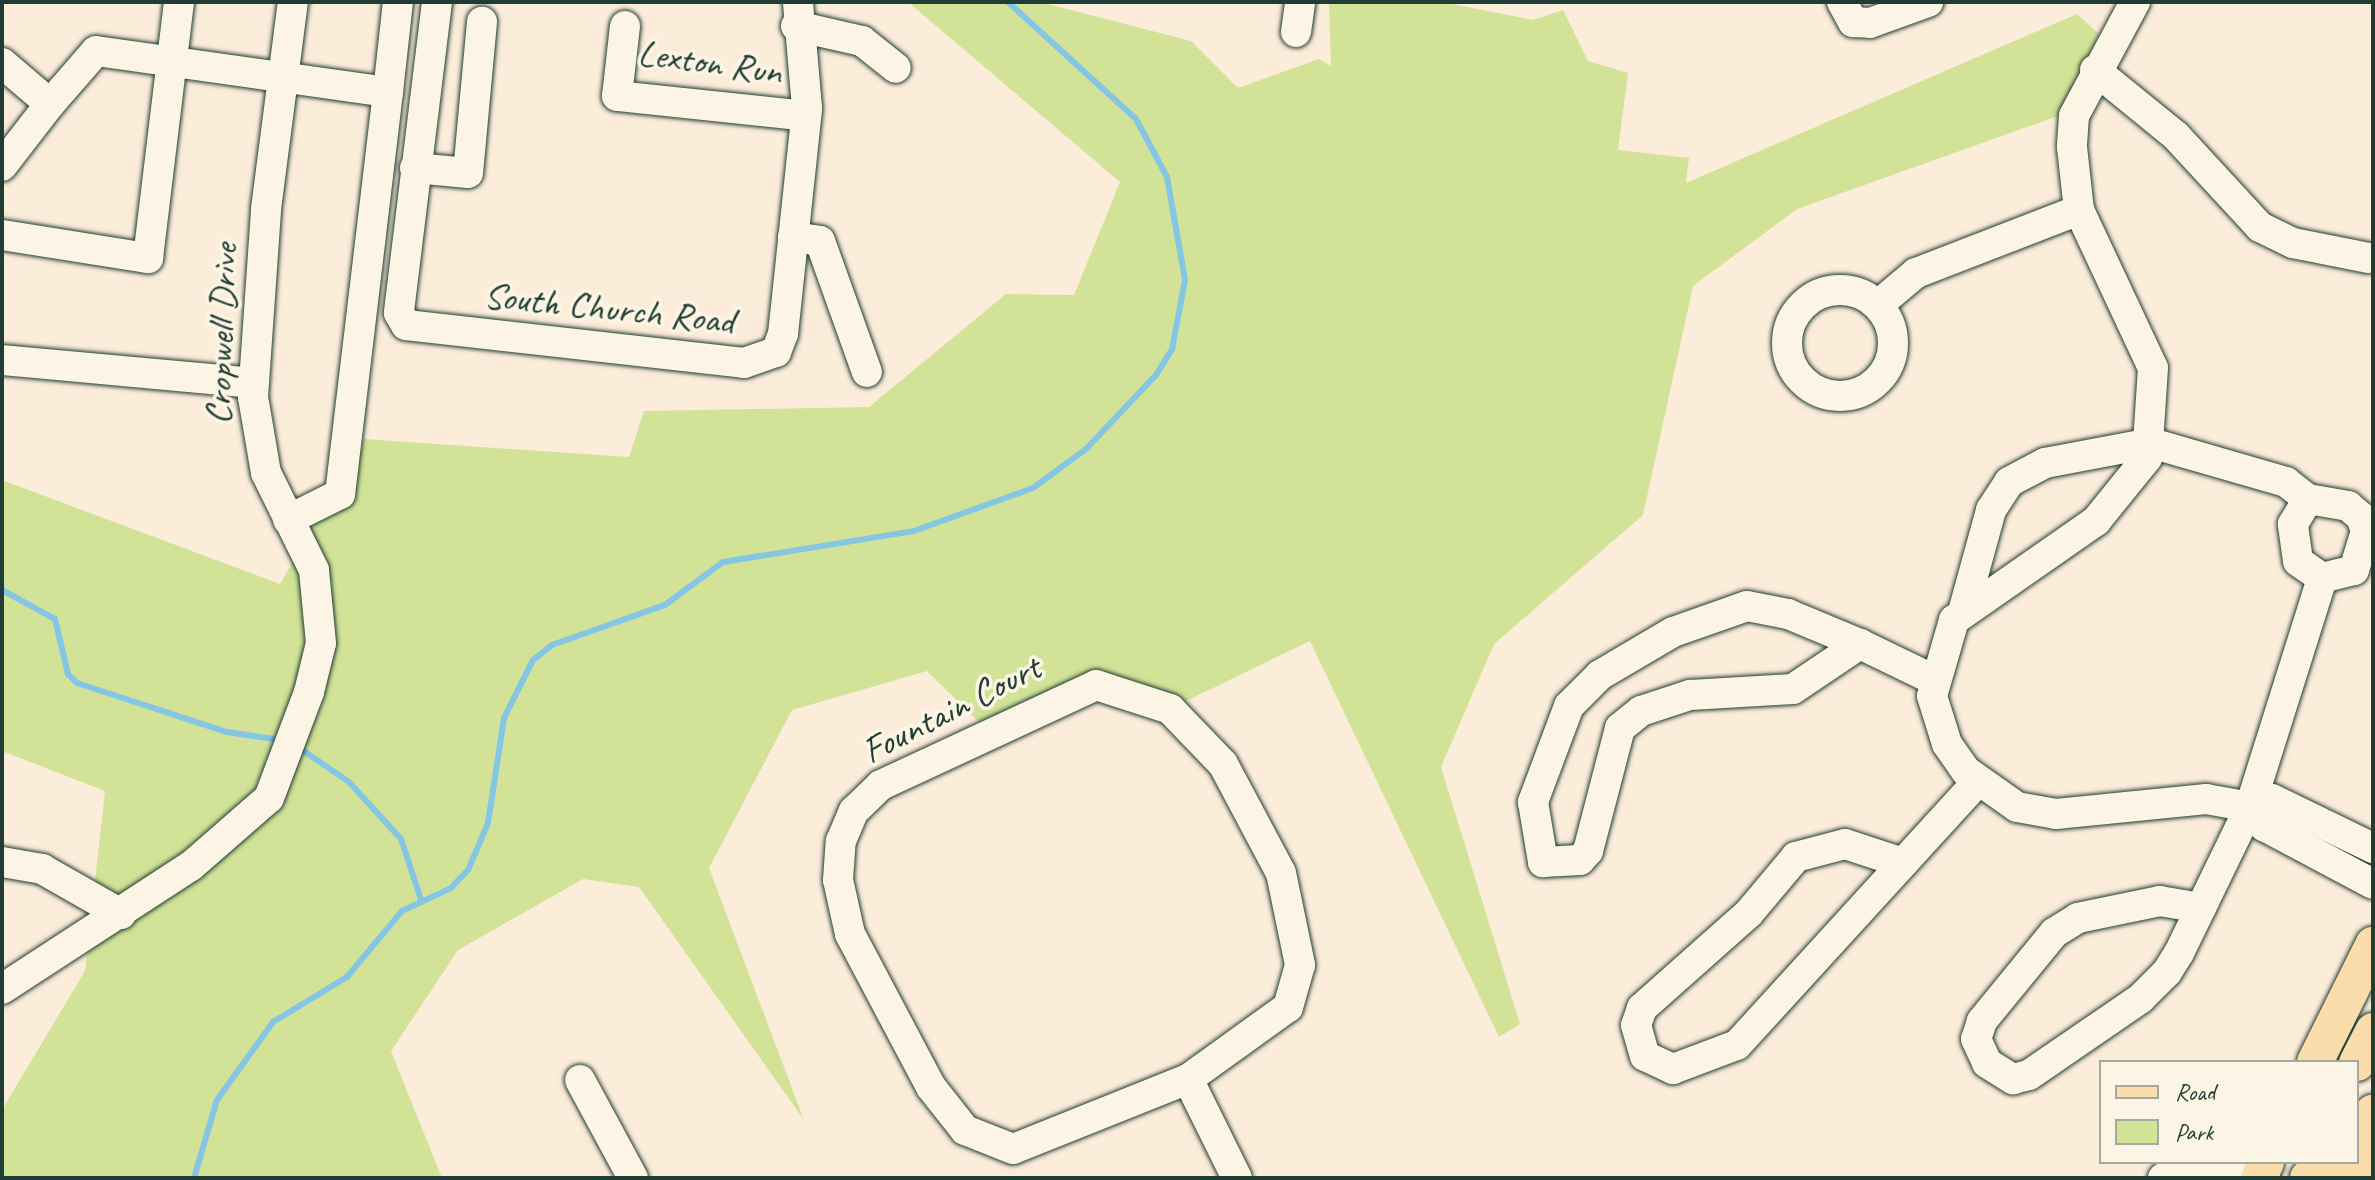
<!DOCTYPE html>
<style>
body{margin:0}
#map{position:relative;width:2375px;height:1180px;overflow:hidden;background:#fcecda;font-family:Caveat,sans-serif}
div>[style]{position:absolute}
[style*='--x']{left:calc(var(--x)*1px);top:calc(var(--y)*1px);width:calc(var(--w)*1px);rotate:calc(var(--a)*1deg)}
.green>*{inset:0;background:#d2e397}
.stream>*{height:6px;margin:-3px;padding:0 3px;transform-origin:3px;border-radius:3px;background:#85c6e5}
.roads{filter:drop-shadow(0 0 2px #1f3d34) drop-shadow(0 0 2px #1f3d34)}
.minor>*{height:30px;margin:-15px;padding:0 15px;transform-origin:15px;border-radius:15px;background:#fcf5e5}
.minor>.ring{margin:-15px;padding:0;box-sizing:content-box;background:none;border:30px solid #fcf5e5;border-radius:50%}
.major>*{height:36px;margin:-18px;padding:0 18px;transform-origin:18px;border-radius:18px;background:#fbddab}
span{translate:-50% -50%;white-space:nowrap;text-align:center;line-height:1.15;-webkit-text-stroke:7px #fcf5e5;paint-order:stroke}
.street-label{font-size:38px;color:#1f3d34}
.frame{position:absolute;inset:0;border:4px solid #1f3d34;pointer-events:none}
.legend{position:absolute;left:2099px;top:1060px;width:260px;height:104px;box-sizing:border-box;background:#fcf5e5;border:2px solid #a4ab9e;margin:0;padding:10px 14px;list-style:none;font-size:24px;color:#1f3d34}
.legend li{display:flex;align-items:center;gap:16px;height:40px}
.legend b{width:40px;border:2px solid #a4ab9e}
</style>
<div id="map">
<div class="green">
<div style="clip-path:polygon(908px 2px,1040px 2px,1191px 41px,1238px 88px,1319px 59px,1331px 66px,1329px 2px,1442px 2px,1533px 20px,1563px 10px,1588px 61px,1628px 73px,1618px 150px,1689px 158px,1686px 183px,2077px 14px,2099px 34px,2061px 115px,1797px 209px,1693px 286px,1643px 515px,1494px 644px,1441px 767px,1520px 1024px,1499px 1037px,1310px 641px,1186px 701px,1101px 670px,987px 730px,927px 671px,792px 710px,709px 868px,804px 1120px,639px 887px,583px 879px,458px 950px,391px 1051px,442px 1178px,2px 1178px,2px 1110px,85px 971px,105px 791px,2px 751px,2px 480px,280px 584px,364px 439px,629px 457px,644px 411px,869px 407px,1006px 294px,1074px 295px,1120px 182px)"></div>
</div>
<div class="stream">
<div style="--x:2;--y:590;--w:60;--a:28.7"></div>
<div style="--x:55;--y:619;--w:57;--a:76.7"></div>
<div style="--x:68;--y:674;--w:13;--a:45"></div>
<div style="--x:77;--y:683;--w:158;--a:18.1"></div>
<div style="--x:227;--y:732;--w:54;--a:8.6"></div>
<div style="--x:298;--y:747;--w:62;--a:34.5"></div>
<div style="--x:349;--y:782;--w:77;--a:47.6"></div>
<div style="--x:401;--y:839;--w:64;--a:71.8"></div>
<div style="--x:194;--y:1178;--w:81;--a:-73.6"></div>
<div style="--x:217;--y:1100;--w:96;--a:-54.3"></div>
<div style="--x:273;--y:1022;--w:87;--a:-31.3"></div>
<div style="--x:347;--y:977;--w:86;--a:-50.2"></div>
<div style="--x:402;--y:911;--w:54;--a:-25.1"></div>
<div style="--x:451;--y:888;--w:25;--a:-47"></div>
<div style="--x:468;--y:870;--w:51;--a:-66.9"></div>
<div style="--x:488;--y:823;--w:106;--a:-81.3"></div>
<div style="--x:504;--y:718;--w:65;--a:-63.4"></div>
<div style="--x:533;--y:660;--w:24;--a:-38"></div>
<div style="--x:552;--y:645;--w:120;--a:-19.5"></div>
<div style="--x:665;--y:605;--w:72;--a:-36.6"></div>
<div style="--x:723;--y:562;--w:193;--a:-9.2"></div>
<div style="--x:914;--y:531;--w:127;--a:-19.9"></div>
<div style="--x:1033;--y:488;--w:66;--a:-36.3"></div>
<div style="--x:1086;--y:449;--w:102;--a:-46.6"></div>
<div style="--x:1156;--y:375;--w:31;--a:-58"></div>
<div style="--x:1172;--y:349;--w:70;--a:-79.3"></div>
<div style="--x:1185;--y:280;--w:105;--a:-99.9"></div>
<div style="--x:1167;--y:177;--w:66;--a:-118.1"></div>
<div style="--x:1136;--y:119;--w:173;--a:-137.6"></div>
</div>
<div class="roads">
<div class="minor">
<div style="--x:437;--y:2;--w:313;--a:97"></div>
<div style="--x:399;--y:313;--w:14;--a:60"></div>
<div style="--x:406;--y:325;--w:340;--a:6.4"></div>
<div style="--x:744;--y:363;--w:34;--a:-19"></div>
<div style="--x:776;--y:352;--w:19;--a:-69"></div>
<div style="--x:783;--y:334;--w:227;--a:-83.9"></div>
<div style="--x:807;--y:108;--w:106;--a:-94.9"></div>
<div style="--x:1842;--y:2;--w:23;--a:61"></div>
<div style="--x:1853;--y:22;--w:17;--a:3"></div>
<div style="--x:1870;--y:23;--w:62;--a:-19.9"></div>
<div style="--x:2135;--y:2;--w:129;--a:118.2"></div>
<div style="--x:2074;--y:116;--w:31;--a:94"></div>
<div style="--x:2072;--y:147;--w:63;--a:83.7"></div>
<div style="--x:2079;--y:210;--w:174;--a:64.9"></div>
<div style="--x:2153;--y:368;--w:90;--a:93.8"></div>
<div style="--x:2147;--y:458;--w:81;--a:129"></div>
<div style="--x:2096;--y:521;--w:173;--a:145.1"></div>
<div style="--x:1954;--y:620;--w:79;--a:106.1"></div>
<div style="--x:1932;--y:696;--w:50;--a:72.6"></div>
<div style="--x:1947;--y:744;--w:33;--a:55"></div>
<div style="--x:1966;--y:771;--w:62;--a:35.2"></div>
<div style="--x:2017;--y:807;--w:40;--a:10"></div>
<div style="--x:2056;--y:814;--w:151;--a:-5.7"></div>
<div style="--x:2206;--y:799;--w:45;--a:10.3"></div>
<div style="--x:2250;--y:807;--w:23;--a:-20"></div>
<div style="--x:2272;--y:799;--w:112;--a:25.9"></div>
<div style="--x:625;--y:26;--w:70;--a:96.5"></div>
<div style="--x:617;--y:96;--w:190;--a:6"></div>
<div style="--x:796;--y:26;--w:68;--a:12.8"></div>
<div style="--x:862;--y:41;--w:43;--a:38.5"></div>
<div style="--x:1296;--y:32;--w:30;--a:-82"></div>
<div style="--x:2;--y:63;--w:63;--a:40.5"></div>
<div style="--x:50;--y:104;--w:70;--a:-49"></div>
<div style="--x:96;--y:51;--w:295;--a:8"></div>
<div style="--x:388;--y:92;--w:405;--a:96.8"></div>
<div style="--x:340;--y:494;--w:58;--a:153.4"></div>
<div style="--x:2095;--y:70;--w:104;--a:39.2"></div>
<div style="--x:2176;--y:136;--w:124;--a:47.3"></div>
<div style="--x:2260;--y:227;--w:37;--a:26"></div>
<div style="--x:2293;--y:243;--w:77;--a:11.2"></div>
<div style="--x:388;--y:92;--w:91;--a:-83.7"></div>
<div style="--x:2;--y:166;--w:78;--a:-52.3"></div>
<div style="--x:415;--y:168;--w:53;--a:5.4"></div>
<div style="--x:468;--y:173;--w:152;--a:-84.7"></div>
<div style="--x:2;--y:235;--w:148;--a:9"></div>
<div style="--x:148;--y:258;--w:258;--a:-83.1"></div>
<div style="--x:793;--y:237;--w:27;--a:8"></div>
<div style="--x:820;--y:241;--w:139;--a:70.3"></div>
<div class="ring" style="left:1787px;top:290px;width:76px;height:76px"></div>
<div style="--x:1878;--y:305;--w:50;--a:-40.1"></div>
<div style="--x:1916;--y:273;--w:175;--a:-21.1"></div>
<div style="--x:2;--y:360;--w:252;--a:5.2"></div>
<div style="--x:1963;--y:612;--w:106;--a:-74.6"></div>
<div style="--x:1991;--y:510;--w:33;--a:-57"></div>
<div style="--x:2009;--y:482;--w:41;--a:-27.8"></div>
<div style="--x:2045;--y:463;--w:108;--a:-10.7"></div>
<div style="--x:2151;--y:443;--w:141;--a:16.1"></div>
<div style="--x:2286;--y:482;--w:28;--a:38"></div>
<div style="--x:2308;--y:499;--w:41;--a:9.9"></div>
<div style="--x:2348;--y:506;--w:17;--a:40"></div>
<div style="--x:2361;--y:517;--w:15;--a:70"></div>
<div style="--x:2366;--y:531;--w:41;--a:107.1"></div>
<div style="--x:2354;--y:570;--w:33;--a:166"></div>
<div style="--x:2322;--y:578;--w:29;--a:-145"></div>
<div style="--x:2298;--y:561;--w:37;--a:-98"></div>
<div style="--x:2293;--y:524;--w:29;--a:-59"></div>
<div style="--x:1860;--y:644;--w:78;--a:-157.4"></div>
<div style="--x:1788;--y:614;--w:42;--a:-169"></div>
<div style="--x:1747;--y:606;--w:78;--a:160.6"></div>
<div style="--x:1673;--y:632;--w:85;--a:149.5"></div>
<div style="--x:1600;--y:675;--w:44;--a:135"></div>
<div style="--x:1569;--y:706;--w:103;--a:110.6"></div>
<div style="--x:1533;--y:802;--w:61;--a:80.5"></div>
<div style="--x:1543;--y:862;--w:37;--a:-3"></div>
<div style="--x:1580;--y:860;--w:12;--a:-48"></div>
<div style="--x:1588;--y:851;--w:127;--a:-75.4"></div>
<div style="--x:1620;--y:728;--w:27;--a:-39"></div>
<div style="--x:1641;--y:711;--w:52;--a:-18.1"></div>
<div style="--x:1690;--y:695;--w:103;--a:-3.3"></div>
<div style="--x:1793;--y:689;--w:81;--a:-33.9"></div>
<div style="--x:1860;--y:644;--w:82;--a:25.9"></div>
<div style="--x:1096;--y:685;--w:78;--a:18"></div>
<div style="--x:1170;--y:709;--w:76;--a:46.1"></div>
<div style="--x:1223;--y:764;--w:123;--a:62"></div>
<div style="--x:1281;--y:873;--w:94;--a:78.3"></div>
<div style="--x:1300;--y:965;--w:44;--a:105.9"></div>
<div style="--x:1288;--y:1007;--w:123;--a:144.2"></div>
<div style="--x:1188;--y:1079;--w:188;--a:158.2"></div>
<div style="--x:1013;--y:1149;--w:52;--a:-158.4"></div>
<div style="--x:965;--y:1130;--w:55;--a:-128.3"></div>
<div style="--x:931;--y:1087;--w:173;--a:-117.9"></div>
<div style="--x:850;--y:934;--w:55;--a:-102.5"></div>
<div style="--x:838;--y:880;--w:39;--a:-86"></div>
<div style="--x:841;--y:841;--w:33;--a:-67"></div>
<div style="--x:854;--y:811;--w:37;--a:-44"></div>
<div style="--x:881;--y:785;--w:237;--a:-24.9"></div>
<div style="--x:2250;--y:807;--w:24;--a:54"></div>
<div style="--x:2264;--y:826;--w:123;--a:28"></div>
<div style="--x:2;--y:862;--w:41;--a:9.9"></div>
<div style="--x:42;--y:869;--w:91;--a:29.7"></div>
<div style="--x:1903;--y:863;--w:61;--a:-161.9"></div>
<div style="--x:1845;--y:844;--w:51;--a:165.1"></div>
<div style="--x:1796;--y:857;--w:73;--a:130"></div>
<div style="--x:1749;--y:913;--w:143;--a:138.4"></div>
<div style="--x:1642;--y:1008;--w:18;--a:109"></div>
<div style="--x:1636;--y:1025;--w:32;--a:74"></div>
<div style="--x:1645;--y:1056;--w:31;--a:25"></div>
<div style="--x:1673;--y:1069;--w:68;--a:-20.6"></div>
<div style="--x:1737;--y:1045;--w:357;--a:-47.6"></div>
<div style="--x:2201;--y:908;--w:42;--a:-170.3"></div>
<div style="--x:2160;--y:901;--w:84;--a:168.3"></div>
<div style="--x:2078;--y:918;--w:28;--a:148"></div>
<div style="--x:2054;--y:933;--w:114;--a:129.3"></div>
<div style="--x:1982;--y:1021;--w:19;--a:108"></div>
<div style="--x:1976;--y:1039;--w:26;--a:65"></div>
<div style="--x:1987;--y:1063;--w:31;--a:32"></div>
<div style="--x:2013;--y:1079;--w:16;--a:-14"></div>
<div style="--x:2029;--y:1075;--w:135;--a:-34.4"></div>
<div style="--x:2140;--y:999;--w:38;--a:-45"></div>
<div style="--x:2167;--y:972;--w:22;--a:-58"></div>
<div style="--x:2179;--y:953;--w:162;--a:-64.1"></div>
<div style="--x:2250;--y:807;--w:240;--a:-72.5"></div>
<div style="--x:2;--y:989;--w:225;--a:-33.1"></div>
<div style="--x:191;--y:866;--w:103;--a:-41.1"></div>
<div style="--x:269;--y:798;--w:113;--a:-69.3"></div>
<div style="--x:309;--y:692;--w:50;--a:-76.2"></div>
<div style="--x:321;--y:643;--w:73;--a:-95.5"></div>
<div style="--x:314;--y:570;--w:108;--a:-116.3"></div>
<div style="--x:266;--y:473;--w:77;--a:-99.7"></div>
<div style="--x:253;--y:397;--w:188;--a:-86"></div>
<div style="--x:266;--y:209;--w:209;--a:-82.6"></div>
<div style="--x:1188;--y:1079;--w:110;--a:63.7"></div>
<div style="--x:580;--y:1080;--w:111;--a:61.6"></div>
<div style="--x:2163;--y:1178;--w:102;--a:0"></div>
</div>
<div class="major">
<div style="--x:2315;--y:1062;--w:131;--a:-63.6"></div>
<div style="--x:2357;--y:1063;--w:36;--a:-63"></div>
<div style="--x:2357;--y:1139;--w:31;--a:-59"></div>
<div style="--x:2357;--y:1152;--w:28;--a:71"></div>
<div style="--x:2259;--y:1178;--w:17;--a:-66"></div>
<div style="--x:2308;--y:1178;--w:33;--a:-29"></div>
</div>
</div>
<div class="street-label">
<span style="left:710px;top:62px;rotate:8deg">Lexton Run</span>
<span style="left:609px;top:308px;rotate:6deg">South Church Road</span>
<span style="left:221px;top:334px;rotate:-88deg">Cropwell Drive</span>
<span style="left:951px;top:709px;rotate:-27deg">Fountain Court</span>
</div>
<div class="frame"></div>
<ul class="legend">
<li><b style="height:10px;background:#fbddab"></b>Road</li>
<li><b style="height:22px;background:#d2e397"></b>Park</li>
</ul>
</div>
